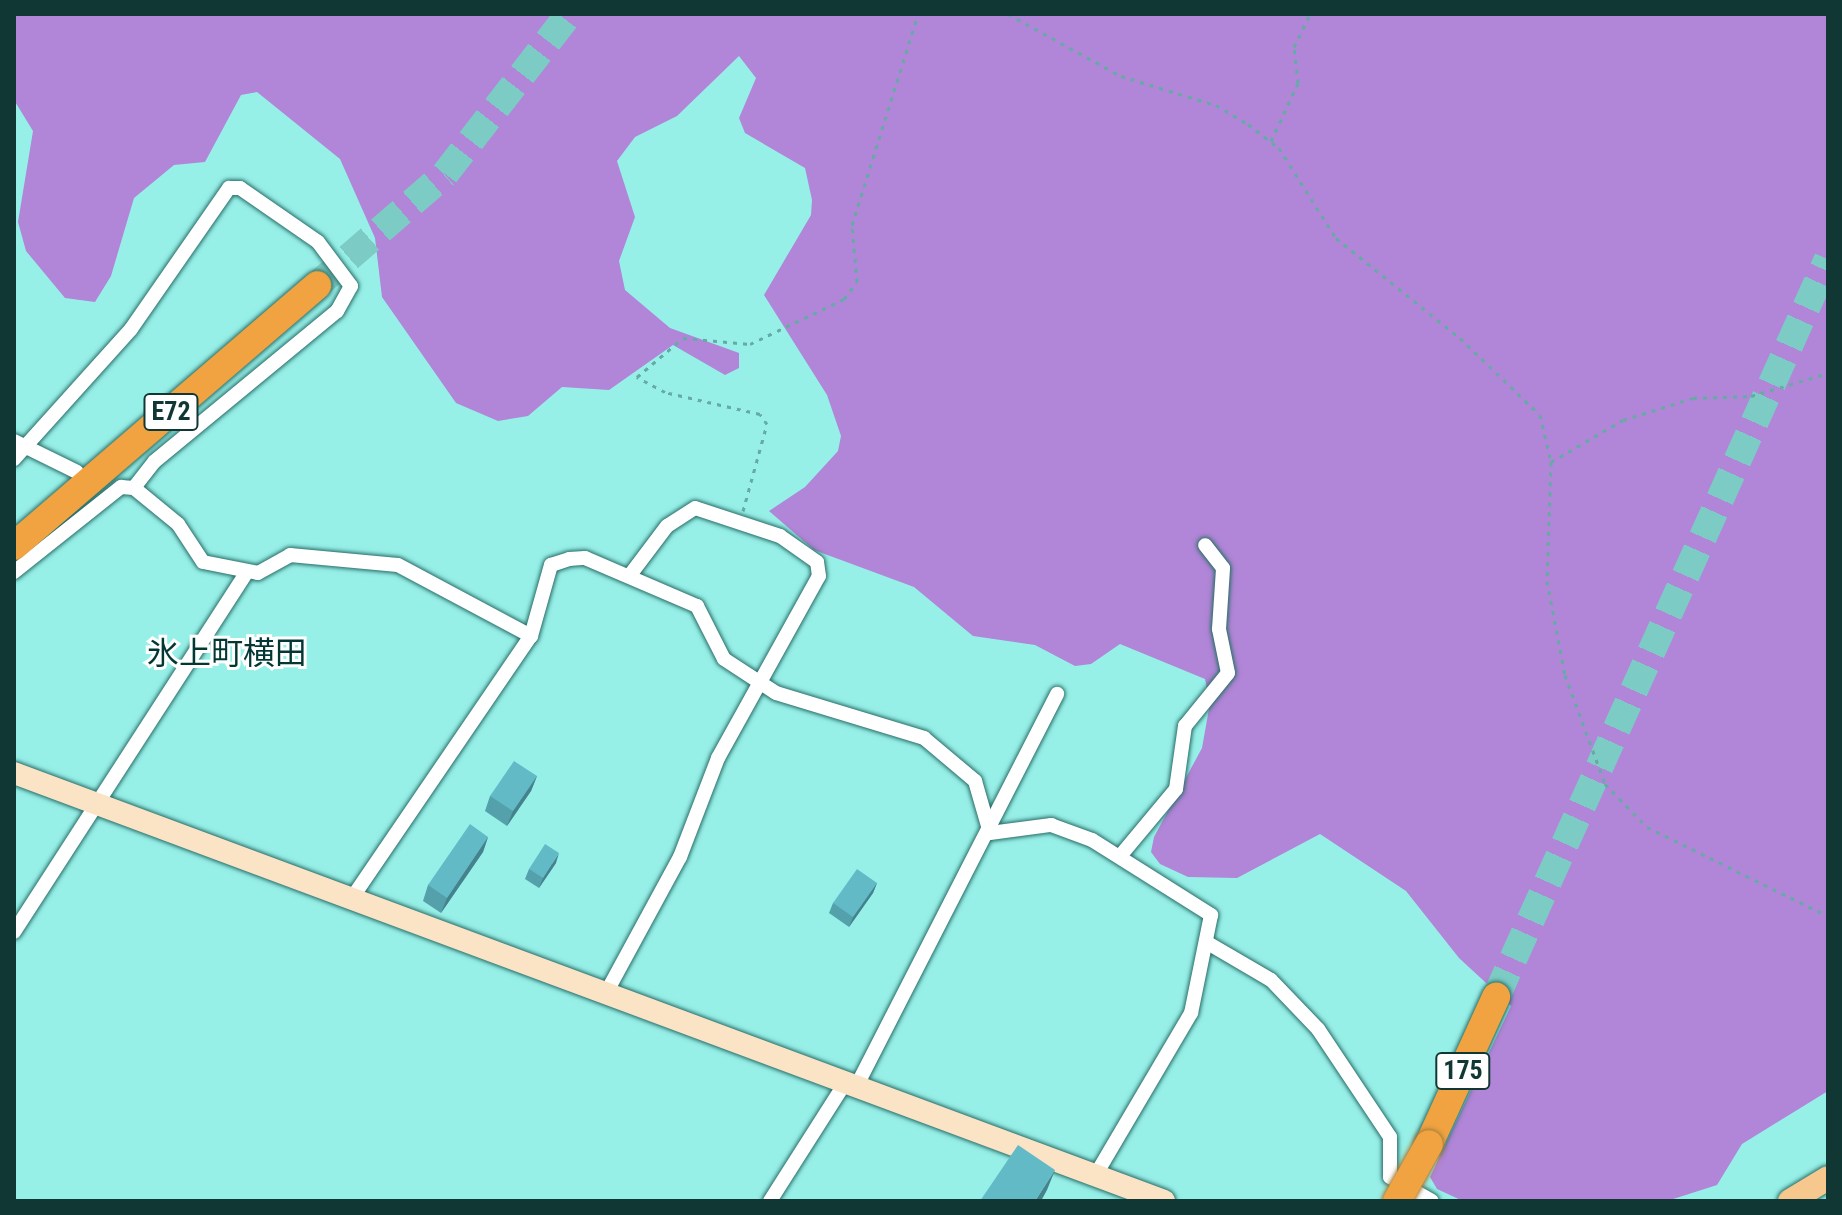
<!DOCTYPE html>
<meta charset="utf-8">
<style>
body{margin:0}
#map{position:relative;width:1842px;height:1215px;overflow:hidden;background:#97f0e8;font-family:"Roboto Condensed","Noto Sans JP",sans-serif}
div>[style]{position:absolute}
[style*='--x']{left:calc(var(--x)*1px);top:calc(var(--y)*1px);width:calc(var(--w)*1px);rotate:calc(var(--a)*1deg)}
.forest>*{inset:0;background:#b185d7}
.highway-tunnel>*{height:28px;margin-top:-14px;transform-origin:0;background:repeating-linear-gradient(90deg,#7ccbc4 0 28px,transparent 0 42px)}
.path>*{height:3px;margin-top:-1.5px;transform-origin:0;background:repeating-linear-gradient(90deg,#65aba5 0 4px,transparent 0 10px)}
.roads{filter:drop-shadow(0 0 2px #286d68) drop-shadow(0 0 2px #286d68)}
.street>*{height:14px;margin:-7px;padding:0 7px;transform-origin:7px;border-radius:7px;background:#fff}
.secondary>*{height:22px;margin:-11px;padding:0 11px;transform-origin:11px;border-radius:11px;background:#fbe3c6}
.primary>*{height:24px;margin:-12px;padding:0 12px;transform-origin:12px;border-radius:12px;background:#f7c88d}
.highway>*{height:28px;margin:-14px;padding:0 14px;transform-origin:14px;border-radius:14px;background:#f1a341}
.bridges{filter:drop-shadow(0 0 2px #a37d3c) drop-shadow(0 0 2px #a37d3c)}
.highway-bridge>*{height:28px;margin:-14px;padding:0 14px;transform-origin:14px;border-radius:14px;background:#f1a341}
.wall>*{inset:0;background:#54a0ab}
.shaded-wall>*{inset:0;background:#45828b}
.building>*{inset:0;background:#62bac7}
span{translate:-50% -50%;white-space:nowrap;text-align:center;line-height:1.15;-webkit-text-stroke:6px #fefefe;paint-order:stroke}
.shield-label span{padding:2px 6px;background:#fefefe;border:2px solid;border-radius:6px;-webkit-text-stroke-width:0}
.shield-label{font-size:26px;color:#113734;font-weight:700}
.quarter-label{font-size:32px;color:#023734}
.frame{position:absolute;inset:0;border:16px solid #113734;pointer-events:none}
</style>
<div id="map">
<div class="forest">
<div style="clip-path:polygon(14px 14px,1828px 14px,1828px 1091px,1742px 1144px,1717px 1185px,1667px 1201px,1463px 1201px,1437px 1189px,1430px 1177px,1511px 1006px,1459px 958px,1406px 891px,1320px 834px,1237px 878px,1188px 877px,1160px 864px,1151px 852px,1154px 837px,1202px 748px,1210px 703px,1205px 679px,1120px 644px,1091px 664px,1075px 666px,1035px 645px,973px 636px,914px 587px,814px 550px,769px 511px,805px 487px,838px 451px,841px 436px,827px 395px,764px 295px,811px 215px,812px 200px,805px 168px,745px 133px,739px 118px,756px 78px,739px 56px,677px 116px,635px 137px,617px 161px,635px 217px,619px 261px,625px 290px,670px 328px,739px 353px,739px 368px,725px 375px,673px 345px,609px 390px,562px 387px,528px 416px,498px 421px,456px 403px,382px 297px,375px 238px,340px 159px,257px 92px,241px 95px,205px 162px,174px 165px,134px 198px,111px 276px,95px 302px,65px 298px,26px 251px,18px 222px,33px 131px,14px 100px)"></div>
</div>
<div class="highway-tunnel">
<div style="--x:317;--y:285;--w:169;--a:-40.9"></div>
<div style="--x:445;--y:174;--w:202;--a:-52.2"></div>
<div style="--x:1496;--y:997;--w:809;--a:-65.78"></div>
</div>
<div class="path">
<div style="--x:1008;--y:14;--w:129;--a:28.8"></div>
<div style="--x:1121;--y:76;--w:99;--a:17"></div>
<div style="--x:1216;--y:105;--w:37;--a:31"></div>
<div style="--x:1248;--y:124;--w:39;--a:38"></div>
<div style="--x:1279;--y:148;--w:107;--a:57.7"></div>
<div style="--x:1336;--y:238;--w:159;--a:38.9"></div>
<div style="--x:1460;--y:338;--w:111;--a:43.9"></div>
<div style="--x:1540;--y:415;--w:48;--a:76.8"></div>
<div style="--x:1551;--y:462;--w:119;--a:91.9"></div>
<div style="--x:1547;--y:581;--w:96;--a:79.2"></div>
<div style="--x:1565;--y:675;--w:116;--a:69.8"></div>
<div style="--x:1605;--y:784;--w:60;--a:45.7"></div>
<div style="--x:1647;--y:827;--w:202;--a:26.2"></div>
<div style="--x:1271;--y:141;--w:64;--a:-65"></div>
<div style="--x:1298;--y:83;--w:36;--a:-96"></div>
<div style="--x:1294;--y:47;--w:37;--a:-64"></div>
<div style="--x:1551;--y:462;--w:83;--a:-30.3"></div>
<div style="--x:1623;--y:420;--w:73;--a:-17.4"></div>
<div style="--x:1693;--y:398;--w:58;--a:-2"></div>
<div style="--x:1751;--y:396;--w:80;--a:-16.6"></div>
<div style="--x:743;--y:511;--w:90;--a:-74.6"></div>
<div style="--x:767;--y:424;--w:12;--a:-125"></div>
<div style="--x:760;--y:414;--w:98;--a:-167"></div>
<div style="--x:665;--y:392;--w:32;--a:-152"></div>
<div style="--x:637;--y:377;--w:60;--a:-40.3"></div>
<div style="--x:683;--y:338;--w:67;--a:5.1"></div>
<div style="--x:750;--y:344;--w:104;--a:-25.6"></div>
<div style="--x:844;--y:299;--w:21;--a:-53"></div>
<div style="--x:857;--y:282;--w:57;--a:-95"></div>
<div style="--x:852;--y:225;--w:221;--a:-72.6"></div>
</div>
<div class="roads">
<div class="street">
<div style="--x:14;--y:441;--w:70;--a:26.2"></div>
<div style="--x:14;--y:459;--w:175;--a:-48"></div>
<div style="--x:131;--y:329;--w:172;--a:-55.2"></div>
<div style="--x:229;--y:188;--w:11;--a:0"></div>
<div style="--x:240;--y:188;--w:95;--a:34.7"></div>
<div style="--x:318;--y:242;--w:55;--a:53.1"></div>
<div style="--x:351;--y:286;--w:29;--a:119"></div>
<div style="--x:337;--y:311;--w:237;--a:140.5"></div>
<div style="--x:154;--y:462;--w:33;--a:128"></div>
<div style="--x:14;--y:572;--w:137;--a:-38.5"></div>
<div style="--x:121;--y:487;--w:13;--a:4"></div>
<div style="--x:134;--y:488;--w:57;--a:39.3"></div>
<div style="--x:178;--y:524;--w:45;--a:56.7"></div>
<div style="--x:203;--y:562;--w:56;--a:11.3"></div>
<div style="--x:258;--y:573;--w:37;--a:-29"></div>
<div style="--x:290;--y:555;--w:108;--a:5.3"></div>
<div style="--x:398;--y:565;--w:151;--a:28.1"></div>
<div style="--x:990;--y:833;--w:62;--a:-7.5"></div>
<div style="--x:1051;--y:825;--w:44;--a:20.1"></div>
<div style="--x:1092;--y:840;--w:141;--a:32.2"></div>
<div style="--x:1211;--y:915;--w:100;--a:101.5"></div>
<div style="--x:1191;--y:1013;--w:191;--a:120.5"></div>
<div style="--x:1121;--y:855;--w:86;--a:-50.2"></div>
<div style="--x:1176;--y:789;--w:64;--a:-81.9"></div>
<div style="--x:1185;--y:726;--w:68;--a:-50.9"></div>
<div style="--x:1228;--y:673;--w:45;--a:-101.6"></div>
<div style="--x:1219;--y:629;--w:61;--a:-86.2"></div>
<div style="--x:1223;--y:568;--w:29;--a:-128"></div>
<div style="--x:352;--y:898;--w:317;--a:-55.7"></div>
<div style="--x:531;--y:636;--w:74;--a:-74.3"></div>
<div style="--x:551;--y:565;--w:19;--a:-18"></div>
<div style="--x:569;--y:559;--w:16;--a:-4"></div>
<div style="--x:585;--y:558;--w:122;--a:23.2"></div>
<div style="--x:697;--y:606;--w:59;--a:63"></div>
<div style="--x:724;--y:659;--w:62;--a:33.2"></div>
<div style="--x:776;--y:693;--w:155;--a:16.9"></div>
<div style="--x:924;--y:738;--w:67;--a:40.1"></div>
<div style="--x:975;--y:781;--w:54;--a:73.9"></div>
<div style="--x:14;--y:932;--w:429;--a:-57.1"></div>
<div style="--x:1206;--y:942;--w:75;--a:30.3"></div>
<div style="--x:1271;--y:980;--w:68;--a:46.2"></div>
<div style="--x:1318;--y:1029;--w:130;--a:56.3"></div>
<div style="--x:1390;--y:1137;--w:40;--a:90"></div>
<div style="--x:1390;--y:1177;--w:48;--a:29.7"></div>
<div style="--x:605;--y:995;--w:157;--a:-61.5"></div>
<div style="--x:680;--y:857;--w:106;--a:-69"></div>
<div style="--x:718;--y:758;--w:208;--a:-61"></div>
<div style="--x:819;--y:576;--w:14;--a:-98"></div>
<div style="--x:817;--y:562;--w:45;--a:-144.9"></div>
<div style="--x:780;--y:536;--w:89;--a:-161.8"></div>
<div style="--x:695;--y:508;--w:33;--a:147"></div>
<div style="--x:667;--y:526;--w:61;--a:127.1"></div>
<div style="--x:855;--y:1089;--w:444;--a:-62.9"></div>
<div style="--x:770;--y:1201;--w:138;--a:-57.5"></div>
</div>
<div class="secondary">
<div style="--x:14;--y:773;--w:1227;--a:20.41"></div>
</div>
<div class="primary">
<div style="--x:1790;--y:1201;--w:44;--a:-31.2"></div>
</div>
<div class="highway">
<div style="--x:14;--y:546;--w:400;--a:-40.7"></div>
<div style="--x:1429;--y:1144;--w:162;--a:-65.5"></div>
</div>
</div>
<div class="bridges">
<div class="highway-bridge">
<div style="--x:1397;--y:1201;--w:65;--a:-60.7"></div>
</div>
</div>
<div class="wall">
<div style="clip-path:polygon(537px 776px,531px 791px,507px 826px,485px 811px,490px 796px)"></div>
<div style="clip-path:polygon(488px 837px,483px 852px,441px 913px,423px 901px,428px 885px)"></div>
<div style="clip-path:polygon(556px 863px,539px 888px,525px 879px,529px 869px)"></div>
<div style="clip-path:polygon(877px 883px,873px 893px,849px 927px,829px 913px,833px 903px)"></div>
</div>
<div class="shaded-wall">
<div style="clip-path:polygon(537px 776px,531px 791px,507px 826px,513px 811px)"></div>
<div style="clip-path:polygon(488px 837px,483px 852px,441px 913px,447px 898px)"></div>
<div style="clip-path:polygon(559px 853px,556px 863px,539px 888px,543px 878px)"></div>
<div style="clip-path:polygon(877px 883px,873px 893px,849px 927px,853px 917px)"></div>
<div style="clip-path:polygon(1055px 1170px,1047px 1190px,1041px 1201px,1035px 1201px)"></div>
</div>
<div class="building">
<div style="clip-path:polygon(514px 761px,537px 776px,513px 811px,490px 796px)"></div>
<div style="clip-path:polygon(470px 824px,488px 837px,447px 898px,428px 885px)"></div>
<div style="clip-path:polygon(545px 844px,559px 853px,543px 878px,529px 869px)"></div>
<div style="clip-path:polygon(857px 869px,877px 883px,853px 917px,833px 903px)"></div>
<div style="clip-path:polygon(1018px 1145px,1055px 1170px,1035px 1201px,980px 1201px)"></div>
</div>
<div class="shield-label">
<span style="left:171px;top:412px">E72</span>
<span style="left:1463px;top:1071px">175</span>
</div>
<div class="quarter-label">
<span style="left:227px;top:653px">氷上町横田</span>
</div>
<div class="frame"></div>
</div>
